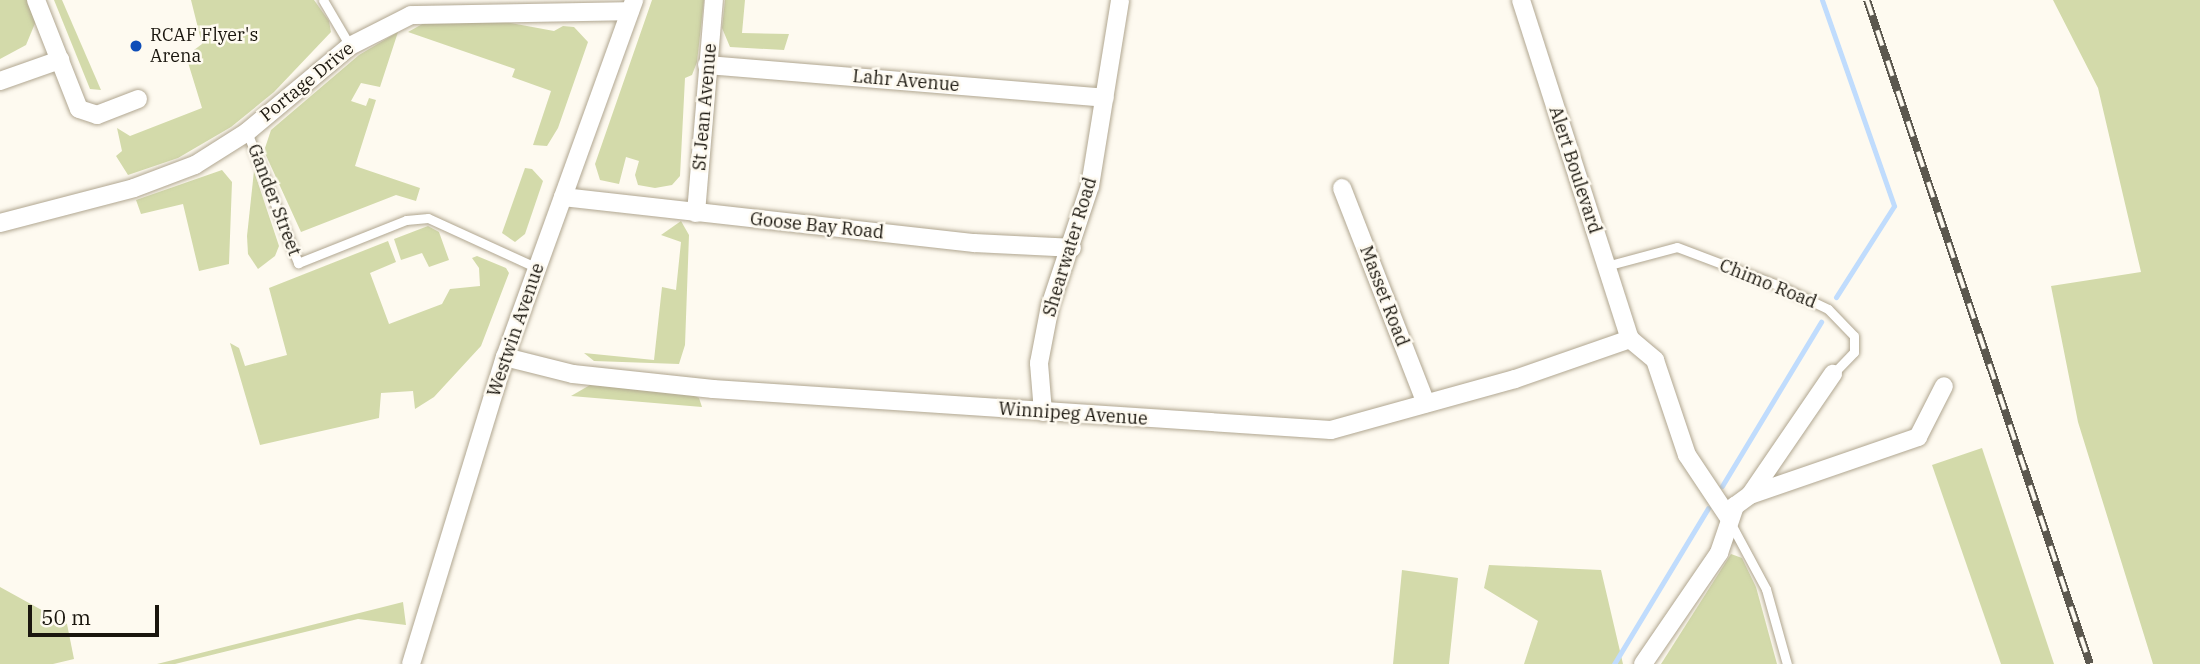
<!DOCTYPE html>
<style>
body{margin:0}
#map{position:relative;width:2200px;height:664px;overflow:hidden;background:#fefaf0;font-family:"IBM Plex Serif",serif}
div>[style]{position:absolute}
[style*='--x']{left:calc(var(--x)*1px);top:calc(var(--y)*1px);width:calc(var(--w)*1px);rotate:calc(var(--a)*1deg)}
.green>*{inset:0;background:#d3daaa}
.stream>*{height:5px;margin:-2.5px;padding:0 2.5px;transform-origin:2.5px;border-radius:2.5px;background:#c0dcfd}
.roads{filter:drop-shadow(0 0 2px #b0a690) drop-shadow(0 0 2px #b0a690)}
.lane>*{height:9px;margin:-4.5px;padding:0 4.5px;transform-origin:4.5px;border-radius:4.5px;background:#fff}
.street>*{height:18px;margin:-9px;padding:0 9px;transform-origin:9px;border-radius:9px;background:#fff}
.rail>*{height:8px;margin-top:-4px;transform-origin:0;background:repeating-linear-gradient(90deg,#fefaf0 0 16px,#5c584f 0 32px);box-sizing:border-box;border-block:2px solid #5c584f}
.dots>*{width:19px;height:19px;translate:-50% -50%;box-sizing:border-box;border:4px solid #fefaf0;border-radius:50%}
span{translate:-50% -50%;white-space:nowrap;text-align:center;line-height:1.15;-webkit-text-stroke:5px #fefaf0;paint-order:stroke}
.poi-label{font-size:18px;color:#1a160e}
.left{translate:0 -50%;text-align:left}
.street-label{font-size:18px;color:#1a160e}
.scale{position:absolute;left:28px;top:605px;width:131px;height:32px;box-sizing:border-box;border:4px solid #1a160e;border-top:0;padding-left:9px;font-size:21px;line-height:24px;white-space:nowrap;color:#1a160e;-webkit-text-stroke:5px #fefaf0;paint-order:stroke}
</style>
<div id="map">
<div class="green">
<div style="clip-path:polygon(0 0,30px 0,36px 21px,26px 45px,0 59px)"></div>
<div style="clip-path:polygon(54px 0,62px 0,101px 90px,90px 89px)"></div>
<div style="clip-path:polygon(191px 0,314px 0,329px 21px,331px 32px,274px 92px,231px 127px,178px 158px,128px 175px,116px 156px,122px 151px,117px 128px,130px 136px,202px 108px,186px 56px,202px 44px)"></div>
<div style="clip-path:polygon(652px 0,704px 0,697px 62px,692px 75px,685px 78px,680px 176px,672px 185px,655px 188px,638px 185px,635px 175px,639px 161px,626px 157px,619px 184px,600px 180px,595px 164px)"></div>
<div style="clip-path:polygon(725px 0,745px 0,742px 33px,789px 34px,784px 50px,730px 47px,722px 28px)"></div>
<div style="clip-path:polygon(2053px 0,2200px 0,2200px 664px,2153px 664px,2078px 422px,2051px 286px,2141px 272px,2098px 88px)"></div>
<div style="clip-path:polygon(489px 19px,554px 31px,563px 26px,574px 27px,588px 42px,558px 128px,547px 146px,533px 145px,551px 91px,512px 77px,515px 69px,408px 32px,426px 22px)"></div>
<div style="clip-path:polygon(398px 32px,380px 87px,361px 83px,351px 101px,366px 106px,369px 98px,376px 100px,355px 166px,420px 188px,416px 201px,396px 195px,301px 232px,264px 151px,271px 130px,359px 55px)"></div>
<div style="clip-path:polygon(525px 168px,532px 169px,543px 181px,525px 234px,515px 242px,502px 233px)"></div>
<div style="clip-path:polygon(222px 170px,232px 182px,229px 264px,199px 271px,183px 204px,141px 214px,136px 200px)"></div>
<div style="clip-path:polygon(254px 171px,279px 246px,275px 256px,258px 269px,248px 254px,247px 236px)"></div>
<div style="clip-path:polygon(681px 221px,689px 235px,685px 345px,679px 364px,594px 361px,584px 353px,654px 360px,662px 287px,676px 290px,681px 242px,661px 235px)"></div>
<div style="clip-path:polygon(428px 226px,439px 232px,449px 260px,429px 267px,422px 253px,401px 260px,394px 239px)"></div>
<div style="clip-path:polygon(388px 241px,396px 262px,370px 273px,389px 324px,442px 304px,450px 289px,480px 286px,479px 268px,472px 258px,477px 256px,506px 268px,509px 273px,481px 346px,434px 397px,415px 409px,413px 391px,381px 393px,379px 418px,260px 445px,230px 343px,239px 348px,245px 366px,287px 355px,269px 288px)"></div>
<div style="clip-path:polygon(590px 385px,689px 393px,699px 398px,702px 407px,571px 396px)"></div>
<div style="clip-path:polygon(1982px 448px,2054px 664px,2001px 664px,1932px 465px)"></div>
<div style="clip-path:polygon(1731px 554px,1742px 558px,1756px 587px,1777px 664px,1661px 664px)"></div>
<div style="clip-path:polygon(1489px 565px,1601px 570px,1623px 664px,1524px 664px,1538px 621px,1484px 588px)"></div>
<div style="clip-path:polygon(1402px 570px,1458px 578px,1449px 664px,1393px 664px)"></div>
<div style="clip-path:polygon(0 587px,67px 624px,74px 659px,53px 664px,0 664px)"></div>
<div style="clip-path:polygon(403px 602px,406px 625px,358px 619px,175px 664px,157px 664px)"></div>
</div>
<div class="stream">
<div style="--x:1822;--y:0;--w:218;--a:70.7"></div>
<div style="--x:1894;--y:206;--w:108;--a:122.5"></div>
<div style="--x:1722;--y:486;--w:192;--a:-58.9"></div>
<div style="--x:1614;--y:664;--w:182;--a:-58.9"></div>
</div>
<div class="roads">
<div class="lane">
<div style="--x:323;--y:0;--w:53;--a:59.6"></div>
<div style="--x:247;--y:132;--w:141;--a:68.7"></div>
<div style="--x:298;--y:263;--w:116;--a:-21.7"></div>
<div style="--x:406;--y:220;--w:22;--a:-5"></div>
<div style="--x:428;--y:218;--w:120;--a:24.6"></div>
<div style="--x:1606;--y:266;--w:73;--a:-15"></div>
<div style="--x:1677;--y:247;--w:110;--a:20.7"></div>
<div style="--x:1780;--y:286;--w:53;--a:25.6"></div>
<div style="--x:1828;--y:309;--w:37;--a:46"></div>
<div style="--x:1854;--y:336;--w:16;--a:90"></div>
<div style="--x:1854;--y:352;--w:30;--a:134"></div>
<div style="--x:1731;--y:524;--w:74;--a:61.7"></div>
<div style="--x:1766;--y:589;--w:78;--a:74.4"></div>
</div>
<div class="street">
<div style="--x:36;--y:0;--w:117;--a:68.5"></div>
<div style="--x:79;--y:109;--w:19;--a:18"></div>
<div style="--x:97;--y:115;--w:44;--a:-21.3"></div>
<div style="--x:1521;--y:0;--w:356;--a:72.2"></div>
<div style="--x:707;--y:65;--w:399;--a:4.7"></div>
<div style="--x:0;--y:81;--w:64;--a:-19.3"></div>
<div style="--x:1342;--y:188;--w:231;--a:68.7"></div>
<div style="--x:563;--y:197;--w:414;--a:6.4"></div>
<div style="--x:974;--y:243;--w:98;--a:2.9"></div>
<div style="--x:696;--y:213;--w:214;--a:-85.2"></div>
<div style="--x:0;--y:223;--w:138;--a:-14.6"></div>
<div style="--x:134;--y:188;--w:65;--a:-20.7"></div>
<div style="--x:195;--y:165;--w:62;--a:-32.4"></div>
<div style="--x:247;--y:132;--w:134;--a:-39.9"></div>
<div style="--x:350;--y:46;--w:68;--a:-26.9"></div>
<div style="--x:411;--y:15;--w:219;--a:-1"></div>
<div style="--x:1630;--y:339;--w:33;--a:40"></div>
<div style="--x:1655;--y:360;--w:100;--a:71.4"></div>
<div style="--x:1687;--y:455;--w:76;--a:56.3"></div>
<div style="--x:505;--y:357;--w:70;--a:14"></div>
<div style="--x:573;--y:374;--w:141;--a:6.1"></div>
<div style="--x:713;--y:389;--w:619;--a:3.8"></div>
<div style="--x:1331;--y:430;--w:191;--a:-15.5"></div>
<div style="--x:1515;--y:379;--w:122;--a:-19.2"></div>
<div style="--x:1043;--y:412;--w:49;--a:-94.7"></div>
<div style="--x:1039;--y:363;--w:58;--a:-79.1"></div>
<div style="--x:1050;--y:306;--w:126;--a:-71.6"></div>
<div style="--x:1090;--y:186;--w:188;--a:-80.8"></div>
<div style="--x:1750;--y:495;--w:147;--a:-55.6"></div>
<div style="--x:411;--y:664;--w:321;--a:-73"></div>
<div style="--x:505;--y:357;--w:380;--a:-70.1"></div>
<div style="--x:1643;--y:664;--w:135;--a:-55.6"></div>
<div style="--x:1719;--y:553;--w:50;--a:-71.2"></div>
<div style="--x:1735;--y:506;--w:19;--a:-36"></div>
<div style="--x:1750;--y:495;--w:178;--a:-19"></div>
<div style="--x:1918;--y:437;--w:57;--a:-63"></div>
</div>
</div>
<div class="rail">
<div style="--x:1867;--y:0;--w:700;--a:71.44"></div>
</div>
<div class="dots">
<div style="left:136px;top:46px;background:#0e4db8"></div>
</div>
<div class="poi-label">
<span class="left" style="left:150px;top:46px">RCAF Flyer's<br>Arena</span>
</div>
<div class="street-label">
<span style="left:906px;top:81px;rotate:5deg">Lahr Avenue</span>
<span style="left:307px;top:82px;rotate:-39deg">Portage Drive</span>
<span style="left:705px;top:107px;rotate:-85deg">St Jean Avenue</span>
<span style="left:1575px;top:170px;rotate:72deg">Alert Boulevard</span>
<span style="left:274px;top:200px;rotate:69deg">Gander Street</span>
<span style="left:817px;top:226px;rotate:6deg">Goose Bay Road</span>
<span style="left:1070px;top:247px;rotate:-73deg">Shearwater Road</span>
<span style="left:1768px;top:284px;rotate:22deg">Chimo Road</span>
<span style="left:1384px;top:296px;rotate:69deg">Masset Road</span>
<span style="left:516px;top:330px;rotate:-71deg">Westwin Avenue</span>
<span style="left:1073px;top:414px;rotate:4deg">Winnipeg Avenue</span>
</div>
<div class="scale">50 m</div>
</div>
